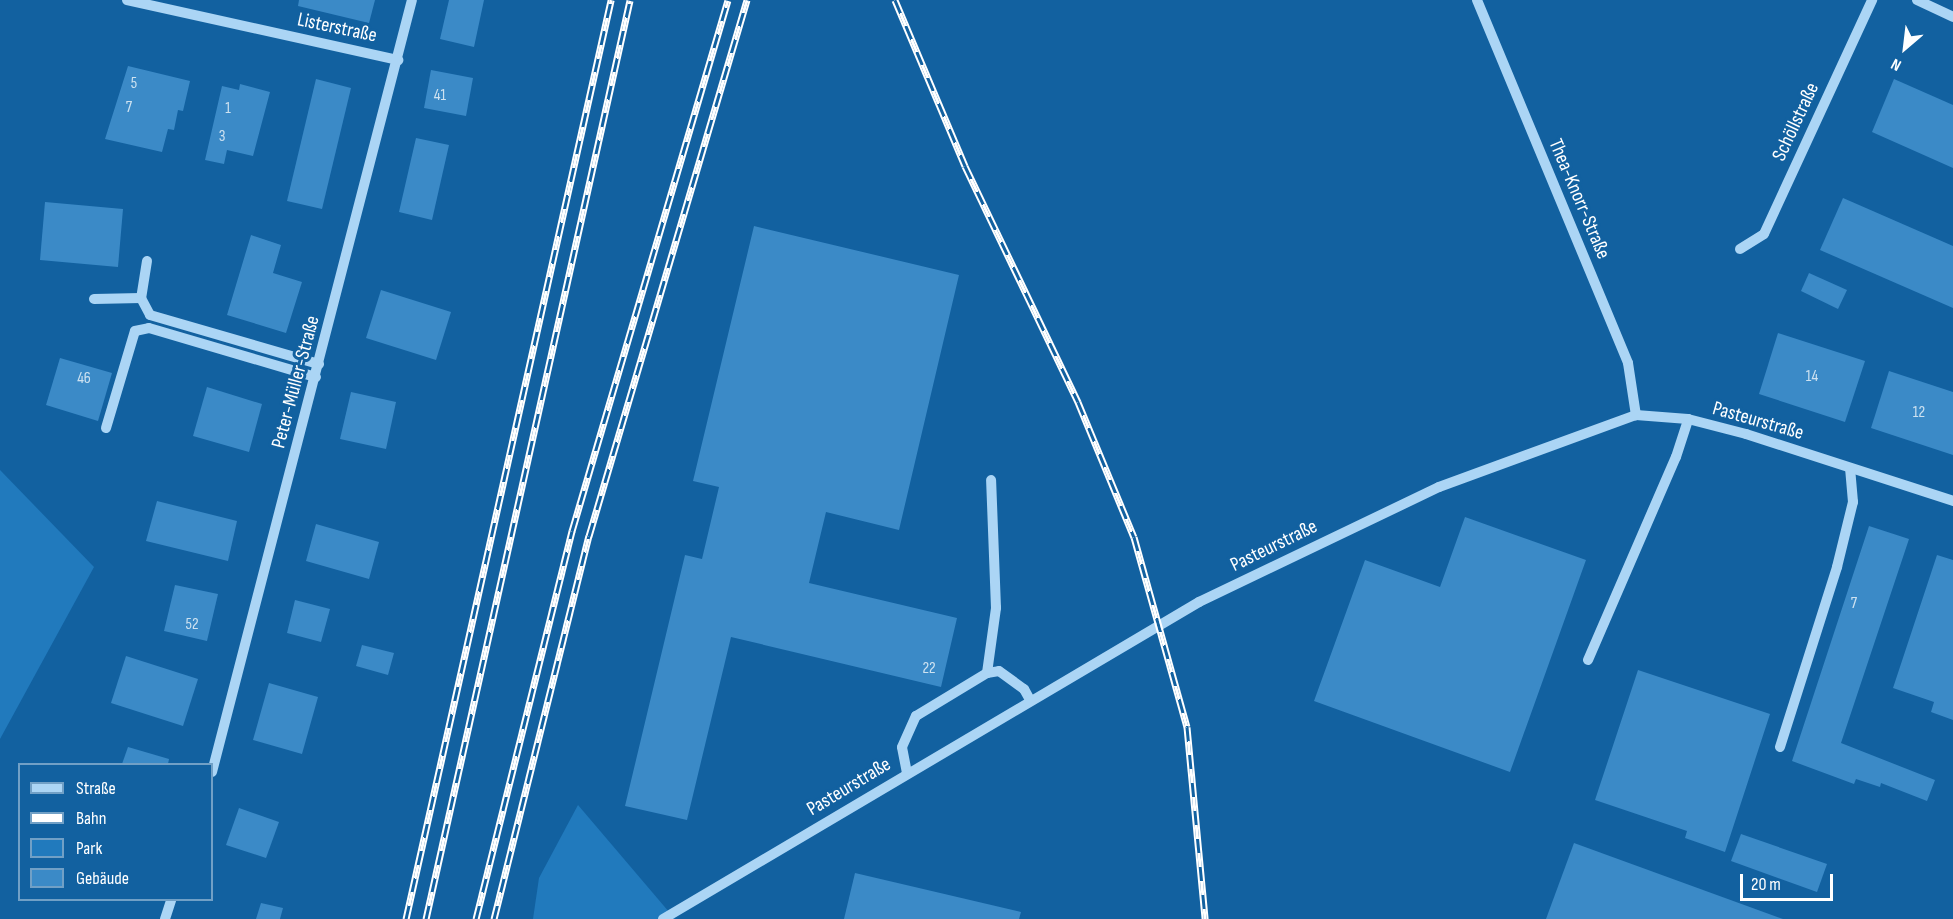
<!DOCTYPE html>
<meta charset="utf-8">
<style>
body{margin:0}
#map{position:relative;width:1953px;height:919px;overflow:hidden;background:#1261a0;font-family:"Sofia Sans Condensed",sans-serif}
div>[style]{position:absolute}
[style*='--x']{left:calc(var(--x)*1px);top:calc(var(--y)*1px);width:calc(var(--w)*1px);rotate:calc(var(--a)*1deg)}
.green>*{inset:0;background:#217abd}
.building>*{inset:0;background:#3b8ac7}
.minor>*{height:10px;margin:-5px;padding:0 5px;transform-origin:5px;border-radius:5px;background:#abd5f5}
.rail>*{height:7px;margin-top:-3.5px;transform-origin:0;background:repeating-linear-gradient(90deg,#1261a0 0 14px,#fff 0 28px);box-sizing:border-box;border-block:2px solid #fff}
span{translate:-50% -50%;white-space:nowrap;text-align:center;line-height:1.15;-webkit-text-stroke:6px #1261a0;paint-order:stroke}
.number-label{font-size:16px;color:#cee2f1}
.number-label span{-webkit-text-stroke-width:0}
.street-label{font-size:20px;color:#fff}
.legend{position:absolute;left:18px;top:763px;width:195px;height:138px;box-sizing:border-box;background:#1261a0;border:2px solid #71a0c6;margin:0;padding:8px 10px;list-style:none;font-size:18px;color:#fff}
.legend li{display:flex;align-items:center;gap:12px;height:30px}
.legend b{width:30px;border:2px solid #71a0c6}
.north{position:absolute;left:1875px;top:18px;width:60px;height:60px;-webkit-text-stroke:4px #1261a0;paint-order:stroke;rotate:208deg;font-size:16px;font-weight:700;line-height:24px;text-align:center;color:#fff}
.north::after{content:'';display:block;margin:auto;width:21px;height:27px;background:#fff;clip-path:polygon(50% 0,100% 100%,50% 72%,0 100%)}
.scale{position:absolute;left:1740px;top:874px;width:93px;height:27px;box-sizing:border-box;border:3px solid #fff;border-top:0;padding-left:8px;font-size:18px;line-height:21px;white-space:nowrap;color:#fff;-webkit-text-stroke:4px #1261a0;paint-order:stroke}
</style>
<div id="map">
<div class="green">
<div style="clip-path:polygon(0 470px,94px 567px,0 739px)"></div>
<div style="clip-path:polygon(578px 805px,675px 919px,533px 919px,539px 878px)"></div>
</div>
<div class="building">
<div style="clip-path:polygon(299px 0,375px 0,369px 23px,298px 6px)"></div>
<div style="clip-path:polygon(449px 0,484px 0,474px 47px,440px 39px)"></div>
<div style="clip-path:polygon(128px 66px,190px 81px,183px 111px,178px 110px,174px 130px,168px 129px,162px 152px,105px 139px)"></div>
<div style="clip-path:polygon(431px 70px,473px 78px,466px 116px,424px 108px)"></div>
<div style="clip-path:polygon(316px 79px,351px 88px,322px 209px,287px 201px)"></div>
<div style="clip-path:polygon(1894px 79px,1953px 105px,1953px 168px,1872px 132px)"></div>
<div style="clip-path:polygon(240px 84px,270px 92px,253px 156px,227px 150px,224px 164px,205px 160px,222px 86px,239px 90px)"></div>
<div style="clip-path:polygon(416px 138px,449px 145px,432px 220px,399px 212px)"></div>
<div style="clip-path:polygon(1843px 198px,1953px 246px,1953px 308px,1820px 250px)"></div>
<div style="clip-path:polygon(45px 202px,123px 209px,118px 267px,40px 260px)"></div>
<div style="clip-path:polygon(754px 226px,959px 275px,899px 530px,826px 512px,809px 583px,957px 618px,941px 687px,731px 637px,687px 820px,625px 806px,685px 555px,702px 559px,719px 487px,693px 481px)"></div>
<div style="clip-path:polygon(251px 235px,281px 245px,273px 273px,302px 282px,286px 333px,227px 315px)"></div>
<div style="clip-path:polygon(1809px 273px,1847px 290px,1838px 309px,1801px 291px)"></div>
<div style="clip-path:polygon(381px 290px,451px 312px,436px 360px,366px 338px)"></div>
<div style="clip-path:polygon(1778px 333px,1865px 361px,1845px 422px,1759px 394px)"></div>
<div style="clip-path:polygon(60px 358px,112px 373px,98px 421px,46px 405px)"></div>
<div style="clip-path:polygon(1889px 371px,1953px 392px,1953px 455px,1871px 428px)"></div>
<div style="clip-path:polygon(207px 387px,262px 404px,249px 452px,193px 436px)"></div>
<div style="clip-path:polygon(351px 392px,396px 402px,386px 449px,340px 439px)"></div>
<div style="clip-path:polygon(157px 501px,237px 521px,228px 561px,146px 541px)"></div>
<div style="clip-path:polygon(1465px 517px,1586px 560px,1510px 772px,1314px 701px,1365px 560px,1440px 587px)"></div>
<div style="clip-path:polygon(316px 524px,379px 542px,369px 579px,306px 561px)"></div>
<div style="clip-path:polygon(1869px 526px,1909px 539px,1841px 743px,1935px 780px,1927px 801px,1881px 783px,1880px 787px,1856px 779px,1854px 784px,1792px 761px)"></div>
<div style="clip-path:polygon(1937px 555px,1953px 560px,1953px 720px,1931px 712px,1934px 702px,1893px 688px)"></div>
<div style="clip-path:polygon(175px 585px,218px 594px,207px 641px,164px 631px)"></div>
<div style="clip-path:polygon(295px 600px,330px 609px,321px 642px,287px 633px)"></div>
<div style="clip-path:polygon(362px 645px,394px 653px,388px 675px,356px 666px)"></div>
<div style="clip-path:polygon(126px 656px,198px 679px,183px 726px,111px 703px)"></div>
<div style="clip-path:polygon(1638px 670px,1770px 714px,1725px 852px,1685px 838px,1687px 831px,1595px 800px)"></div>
<div style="clip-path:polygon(269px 683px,318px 697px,302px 754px,253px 740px)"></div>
<div style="clip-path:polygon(128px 747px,169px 759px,168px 764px,122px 764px)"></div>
<div style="clip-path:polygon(239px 808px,279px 822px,266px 858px,226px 845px)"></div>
<div style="clip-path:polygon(1741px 834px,1827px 864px,1817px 892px,1731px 861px)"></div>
<div style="clip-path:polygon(1574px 843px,1783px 919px,1546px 919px)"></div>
<div style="clip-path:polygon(855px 873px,1021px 912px,1019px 919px,844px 919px)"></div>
<div style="clip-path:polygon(261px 903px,283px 908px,280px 919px,256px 919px)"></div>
</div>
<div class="minor">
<div style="--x:127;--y:0;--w:278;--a:12.5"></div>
<div style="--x:1477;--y:0;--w:393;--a:67.4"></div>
<div style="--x:1628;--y:363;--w:53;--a:81.3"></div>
<div style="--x:1917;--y:0;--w:40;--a:25"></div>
<div style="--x:1740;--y:249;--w:28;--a:-32"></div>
<div style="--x:1764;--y:234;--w:258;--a:-65.2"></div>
<div style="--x:147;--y:261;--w:37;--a:99"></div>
<div style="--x:141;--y:298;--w:19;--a:62"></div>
<div style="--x:150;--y:315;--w:176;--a:16.2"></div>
<div style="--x:94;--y:299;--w:47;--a:-1.2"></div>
<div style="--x:106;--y:428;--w:101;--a:-73.4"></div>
<div style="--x:135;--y:331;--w:14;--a:-12"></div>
<div style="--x:149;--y:328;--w:174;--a:16.4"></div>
<div style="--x:1588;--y:660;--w:221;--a:-66.6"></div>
<div style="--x:1676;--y:457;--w:40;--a:-72"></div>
<div style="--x:987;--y:673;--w:66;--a:-82.1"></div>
<div style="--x:996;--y:608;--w:128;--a:-92.2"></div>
<div style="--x:1780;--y:747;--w:189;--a:-72.4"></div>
<div style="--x:1837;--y:567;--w:67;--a:-76.2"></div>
<div style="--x:1853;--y:502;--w:34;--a:-95"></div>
<div style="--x:212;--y:772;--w:797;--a:-75.48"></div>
<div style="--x:907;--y:773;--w:26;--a:-101"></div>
<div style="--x:902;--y:747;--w:34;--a:-66"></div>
<div style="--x:916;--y:716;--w:83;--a:-31.2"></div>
<div style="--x:987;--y:673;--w:12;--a:-9"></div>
<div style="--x:999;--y:671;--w:31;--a:36"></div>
<div style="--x:1024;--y:689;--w:13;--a:61"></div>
<div style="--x:165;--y:919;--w:20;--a:-72"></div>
<div style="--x:663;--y:919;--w:623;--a:-30.6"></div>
<div style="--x:1199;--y:602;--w:266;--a:-25.6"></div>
<div style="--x:1439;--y:487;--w:210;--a:-20.1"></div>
<div style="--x:1636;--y:415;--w:52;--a:4.4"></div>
<div style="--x:1688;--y:419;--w:60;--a:14.5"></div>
<div style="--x:1746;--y:434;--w:218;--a:17.9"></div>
</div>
<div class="rail">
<div style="--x:895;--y:0;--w:180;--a:67.1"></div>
<div style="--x:965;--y:166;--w:262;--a:64.4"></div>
<div style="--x:1078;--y:402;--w:146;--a:67.5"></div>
<div style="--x:1134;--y:537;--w:197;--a:74.4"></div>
<div style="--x:1187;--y:727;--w:193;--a:84.6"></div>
<div style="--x:406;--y:919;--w:942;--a:-77.42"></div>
<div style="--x:426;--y:919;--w:941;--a:-77.48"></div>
<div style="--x:476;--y:919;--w:400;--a:-76.1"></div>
<div style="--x:572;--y:531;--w:553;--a:-73.63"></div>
<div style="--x:494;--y:919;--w:395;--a:-76.1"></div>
<div style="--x:589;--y:536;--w:559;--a:-73.58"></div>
</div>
<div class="number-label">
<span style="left:134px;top:84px">5</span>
<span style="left:440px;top:96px">41</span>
<span style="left:129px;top:108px">7</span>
<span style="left:228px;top:109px">1</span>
<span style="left:222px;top:137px">3</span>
<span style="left:1812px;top:377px">14</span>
<span style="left:84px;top:379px">46</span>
<span style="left:1919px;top:413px">12</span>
<span style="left:1854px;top:604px">7</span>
<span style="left:192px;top:625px">52</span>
<span style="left:929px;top:669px">22</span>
</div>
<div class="street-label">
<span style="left:337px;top:28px;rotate:12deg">Listerstraße</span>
<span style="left:1796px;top:122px;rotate:-65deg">Schöllstraße</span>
<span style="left:1579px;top:199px;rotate:67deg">Thea-Knorr-Straße</span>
<span style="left:296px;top:382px;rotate:-75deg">Peter-Müller-Straße</span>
<span style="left:1758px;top:421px;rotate:16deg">Pasteurstraße</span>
<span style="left:1274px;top:546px;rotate:-26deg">Pasteurstraße</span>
<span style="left:849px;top:787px;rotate:-31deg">Pasteurstraße</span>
</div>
<ul class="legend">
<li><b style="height:8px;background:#abd5f5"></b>Straße</li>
<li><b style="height:8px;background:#fff"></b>Bahn</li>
<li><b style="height:16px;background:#217abd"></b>Park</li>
<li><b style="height:16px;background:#3b8ac7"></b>Gebäude</li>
</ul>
<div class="north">N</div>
<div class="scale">20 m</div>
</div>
